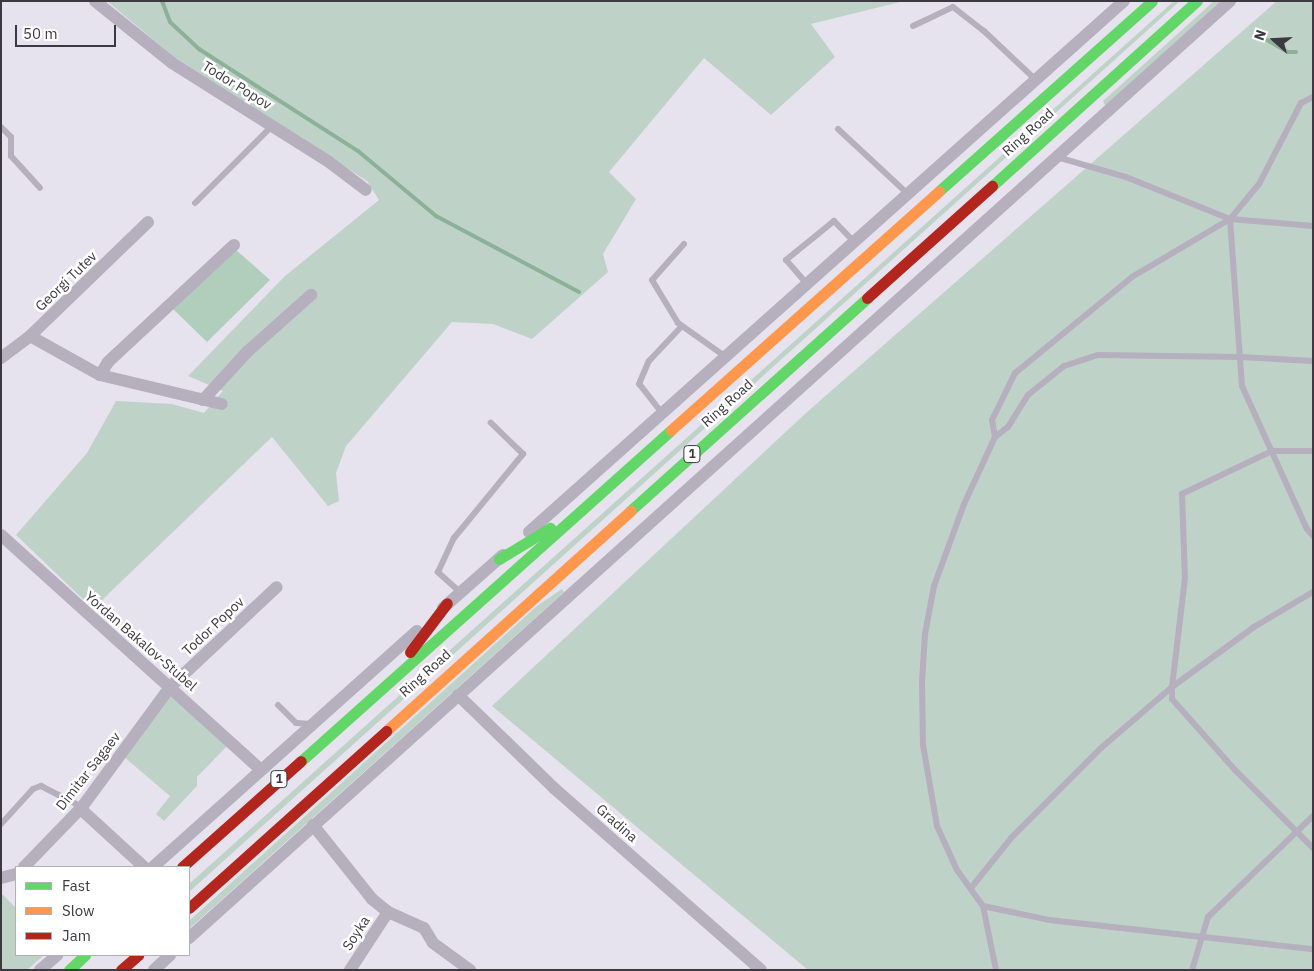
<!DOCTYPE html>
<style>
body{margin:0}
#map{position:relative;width:1314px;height:971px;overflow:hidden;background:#e6e2ee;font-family:"IBM Plex Sans",sans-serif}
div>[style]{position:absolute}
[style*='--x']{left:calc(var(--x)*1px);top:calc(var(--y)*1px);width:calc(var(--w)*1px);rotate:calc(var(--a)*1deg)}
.green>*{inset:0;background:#bfd2c8}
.forest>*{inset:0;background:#b1cebd}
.stream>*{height:4px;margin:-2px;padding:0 2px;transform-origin:2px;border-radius:2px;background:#8cb199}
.lane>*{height:6px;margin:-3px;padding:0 3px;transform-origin:3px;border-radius:3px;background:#b5afbe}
.street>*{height:12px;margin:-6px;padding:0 6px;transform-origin:6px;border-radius:6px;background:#b5afbe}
.fast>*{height:11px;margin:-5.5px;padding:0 5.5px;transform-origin:5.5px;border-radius:5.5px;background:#63d668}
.slow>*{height:11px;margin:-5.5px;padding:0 5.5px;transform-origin:5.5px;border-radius:5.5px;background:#ff974d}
.jam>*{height:11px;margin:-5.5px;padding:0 5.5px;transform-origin:5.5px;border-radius:5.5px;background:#b3261e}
span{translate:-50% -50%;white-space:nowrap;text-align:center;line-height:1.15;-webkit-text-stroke:5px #fff;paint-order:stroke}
.shield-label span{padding:1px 4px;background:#fff;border:1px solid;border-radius:4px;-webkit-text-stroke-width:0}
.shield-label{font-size:12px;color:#3c3941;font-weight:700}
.street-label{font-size:14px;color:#3c3941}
.frame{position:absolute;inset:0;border:2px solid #3c3941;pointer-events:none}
.legend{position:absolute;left:15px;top:866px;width:175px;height:90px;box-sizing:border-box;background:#fff;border:1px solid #b1b0b3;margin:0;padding:6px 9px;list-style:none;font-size:15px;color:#3c3941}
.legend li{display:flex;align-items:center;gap:10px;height:25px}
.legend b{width:25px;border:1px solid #b1b0b3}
.north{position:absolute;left:1249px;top:15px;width:50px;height:50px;-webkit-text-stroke:4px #fff;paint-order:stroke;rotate:289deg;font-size:14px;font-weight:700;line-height:20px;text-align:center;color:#3c3941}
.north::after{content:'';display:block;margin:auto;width:18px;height:22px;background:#3c3941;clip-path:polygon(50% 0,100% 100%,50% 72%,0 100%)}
.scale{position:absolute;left:15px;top:25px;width:101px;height:22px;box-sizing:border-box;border:2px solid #3c3941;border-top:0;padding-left:6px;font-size:15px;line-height:18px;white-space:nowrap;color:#3c3941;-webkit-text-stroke:4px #fff;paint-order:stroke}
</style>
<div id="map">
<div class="green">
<div style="clip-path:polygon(107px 1px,904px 1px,811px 24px,835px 57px,771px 115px,704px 58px,609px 172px,636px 199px,603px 254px,608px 272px,532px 339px,493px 324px,452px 322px,346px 446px,336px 473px,339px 501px,328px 506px,272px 437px,102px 600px,86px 602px,16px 535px,87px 453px,116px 401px,172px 404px,204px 413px,223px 391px,188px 376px,285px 276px,379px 200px,367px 181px,175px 58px)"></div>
<div style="clip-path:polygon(1174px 1px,1180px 1px,189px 892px,189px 884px)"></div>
<div style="clip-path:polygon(1214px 1px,1224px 1px,1106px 107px,1103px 101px)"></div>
<div style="clip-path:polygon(1277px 1px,1313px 1px,1313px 970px,808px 970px,492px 706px,806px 413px)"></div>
<div style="clip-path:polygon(562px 589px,564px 592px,189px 929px,189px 921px,537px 606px)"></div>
<div style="clip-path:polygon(170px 695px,227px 746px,197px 777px,197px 786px,164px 821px,156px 814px,170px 796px,123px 756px)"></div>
<div style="clip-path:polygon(1px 893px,16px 908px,16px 955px,44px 955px,27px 970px,1px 970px)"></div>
</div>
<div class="forest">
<div style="clip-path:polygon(235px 249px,270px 280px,207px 342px,172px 308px)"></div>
</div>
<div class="stream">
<div style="--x:162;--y:1;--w:22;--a:69"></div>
<div style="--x:170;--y:22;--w:40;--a:43"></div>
<div style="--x:199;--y:49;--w:189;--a:32.7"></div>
<div style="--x:358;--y:151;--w:102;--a:39.8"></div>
<div style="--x:436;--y:216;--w:162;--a:28"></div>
<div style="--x:1260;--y:36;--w:32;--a:30"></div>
<div style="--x:1288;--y:52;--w:8;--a:0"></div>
</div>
<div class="lane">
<div style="--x:913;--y:26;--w:44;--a:-25.4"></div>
<div style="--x:953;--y:7;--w:39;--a:38"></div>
<div style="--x:984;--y:31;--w:71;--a:43.3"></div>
<div style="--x:1313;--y:97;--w:13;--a:153"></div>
<div style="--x:1301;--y:103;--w:91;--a:117.4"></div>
<div style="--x:1259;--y:184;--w:45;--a:129.6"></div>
<div style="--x:1230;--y:219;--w:114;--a:149.4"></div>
<div style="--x:1132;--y:277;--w:151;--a:140.6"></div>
<div style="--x:1015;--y:373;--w:52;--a:116.1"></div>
<div style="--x:992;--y:420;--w:17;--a:80"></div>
<div style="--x:995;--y:437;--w:74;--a:114.8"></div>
<div style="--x:964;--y:504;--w:87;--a:110.1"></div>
<div style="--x:934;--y:586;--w:49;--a:100.6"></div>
<div style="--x:925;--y:634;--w:48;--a:93.6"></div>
<div style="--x:922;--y:682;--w:63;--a:89.1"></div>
<div style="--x:923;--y:745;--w:82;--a:80.2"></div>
<div style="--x:937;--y:826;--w:48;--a:65.6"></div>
<div style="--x:957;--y:870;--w:44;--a:54.2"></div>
<div style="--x:983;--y:906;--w:67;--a:12"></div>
<div style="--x:1049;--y:920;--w:266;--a:6.3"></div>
<div style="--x:1;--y:127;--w:14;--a:45"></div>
<div style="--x:11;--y:137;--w:19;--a:90"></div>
<div style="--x:11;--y:156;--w:43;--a:47.8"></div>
<div style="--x:838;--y:129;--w:96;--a:42.9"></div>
<div style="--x:1057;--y:157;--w:72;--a:16.2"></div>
<div style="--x:1126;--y:177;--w:112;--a:22"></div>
<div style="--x:1230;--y:219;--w:83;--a:4.8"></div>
<div style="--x:195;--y:203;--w:109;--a:-45"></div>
<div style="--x:1230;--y:219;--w:167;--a:85.9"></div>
<div style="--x:1242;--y:386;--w:157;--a:65.6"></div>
<div style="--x:1307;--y:529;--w:9;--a:49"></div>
<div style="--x:684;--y:244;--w:48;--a:131.6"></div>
<div style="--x:652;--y:280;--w:50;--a:58.8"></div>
<div style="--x:678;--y:323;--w:59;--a:35.3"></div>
<div style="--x:807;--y:284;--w:32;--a:-131"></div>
<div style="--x:786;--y:260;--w:62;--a:-39.1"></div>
<div style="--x:834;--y:221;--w:29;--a:46"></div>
<div style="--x:662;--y:413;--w:37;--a:-128"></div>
<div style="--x:639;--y:384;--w:25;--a:-67"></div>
<div style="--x:649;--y:361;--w:48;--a:-46.7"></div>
<div style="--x:995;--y:437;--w:16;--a:-38"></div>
<div style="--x:1008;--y:427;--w:38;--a:-58"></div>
<div style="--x:1028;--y:395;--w:46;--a:-38.9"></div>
<div style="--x:1064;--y:366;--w:36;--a:-18"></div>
<div style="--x:1098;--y:355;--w:143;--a:0.8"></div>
<div style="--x:1241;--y:357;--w:72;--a:3.2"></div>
<div style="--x:1313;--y:451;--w:41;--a:180"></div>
<div style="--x:1272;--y:451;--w:100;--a:154.5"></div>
<div style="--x:1182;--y:494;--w:84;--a:88"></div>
<div style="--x:1185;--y:578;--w:110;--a:96.8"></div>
<div style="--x:1172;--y:687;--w:12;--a:90"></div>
<div style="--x:1172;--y:699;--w:95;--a:48.4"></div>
<div style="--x:1235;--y:770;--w:110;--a:45"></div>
<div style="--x:460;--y:592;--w:30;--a:-138"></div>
<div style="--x:438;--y:572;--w:38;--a:-65"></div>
<div style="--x:454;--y:538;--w:109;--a:-50.6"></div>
<div style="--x:523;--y:454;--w:45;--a:-135.9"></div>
<div style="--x:278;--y:705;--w:25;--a:45"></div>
<div style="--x:296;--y:723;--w:15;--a:4"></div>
<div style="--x:1;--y:824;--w:47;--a:-47.6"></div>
<div style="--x:33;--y:789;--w:9;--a:-21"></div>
<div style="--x:41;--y:786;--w:46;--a:27.1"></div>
<div style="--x:971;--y:888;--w:64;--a:-51.3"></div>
<div style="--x:1011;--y:838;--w:127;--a:-45"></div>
<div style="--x:1101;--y:748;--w:94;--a:-40.7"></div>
<div style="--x:1172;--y:687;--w:102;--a:-36.2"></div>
<div style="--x:1254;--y:627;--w:69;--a:-30.7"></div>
<div style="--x:983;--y:906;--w:65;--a:78.5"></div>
<div style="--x:1192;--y:970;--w:55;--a:-73.2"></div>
<div style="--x:1208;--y:917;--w:146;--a:-43.9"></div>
</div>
<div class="street">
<div style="--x:95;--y:1;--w:99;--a:38.8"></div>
<div style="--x:172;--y:63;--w:186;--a:32.2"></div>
<div style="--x:329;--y:162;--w:46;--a:37.1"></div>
<div style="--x:30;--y:336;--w:80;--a:29.1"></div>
<div style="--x:100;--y:375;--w:125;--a:13.4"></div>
<div style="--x:1;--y:358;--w:36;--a:-37"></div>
<div style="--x:30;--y:336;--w:164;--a:-44"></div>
<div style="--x:100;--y:375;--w:15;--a:-58"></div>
<div style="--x:108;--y:362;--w:172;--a:-42.9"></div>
<div style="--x:203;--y:400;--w:65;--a:-47.5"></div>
<div style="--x:247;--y:352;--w:86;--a:-41.7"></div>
<div style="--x:529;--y:532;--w:797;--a:-41.75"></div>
<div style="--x:1;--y:535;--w:350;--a:42.1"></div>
<div style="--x:443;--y:608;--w:80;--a:-41.5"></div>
<div style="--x:458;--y:695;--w:135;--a:44.1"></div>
<div style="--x:555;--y:789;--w:274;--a:41.3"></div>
<div style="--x:82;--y:807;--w:5;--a:68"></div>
<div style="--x:84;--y:812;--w:81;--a:42.5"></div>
<div style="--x:313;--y:825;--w:95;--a:51.4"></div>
<div style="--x:372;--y:899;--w:21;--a:39"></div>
<div style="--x:388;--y:912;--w:39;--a:24"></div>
<div style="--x:424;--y:928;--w:17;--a:59"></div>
<div style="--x:433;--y:943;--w:46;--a:36.1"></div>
<div style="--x:24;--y:867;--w:83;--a:-46"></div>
<div style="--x:82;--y:807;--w:149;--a:-53.7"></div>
<div style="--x:170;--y:687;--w:146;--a:-43.1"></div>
<div style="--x:153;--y:867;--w:354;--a:-41.8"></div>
<div style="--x:1;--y:878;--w:16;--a:-15"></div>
<div style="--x:189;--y:938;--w:1401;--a:-41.99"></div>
<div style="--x:40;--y:970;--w:23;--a:-41"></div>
<div style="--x:154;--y:970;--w:22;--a:-43"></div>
<div style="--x:350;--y:970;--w:69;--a:-56.8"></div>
</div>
<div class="fast">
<div style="--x:992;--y:186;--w:276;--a:-42.1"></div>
<div style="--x:939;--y:191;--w:285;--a:-41.7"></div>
<div style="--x:630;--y:511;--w:319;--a:-41.9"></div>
<div style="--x:499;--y:559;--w:60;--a:-31.3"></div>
<div style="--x:301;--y:761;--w:496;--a:-41.8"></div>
<div style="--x:69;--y:970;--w:22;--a:-43"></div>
</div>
<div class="slow">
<div style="--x:671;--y:430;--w:359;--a:-41.7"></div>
<div style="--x:386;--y:731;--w:329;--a:-42"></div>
</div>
<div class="jam">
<div style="--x:867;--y:298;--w:168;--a:-41.9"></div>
<div style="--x:410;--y:652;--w:61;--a:-52.9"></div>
<div style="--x:182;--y:867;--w:159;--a:-41.7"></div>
<div style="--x:189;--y:908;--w:265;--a:-41.9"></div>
<div style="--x:121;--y:970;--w:23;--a:-41"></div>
</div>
<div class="shield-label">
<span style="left:692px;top:454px">1</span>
<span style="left:279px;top:779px">1</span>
</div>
<div class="street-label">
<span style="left:237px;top:85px;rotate:32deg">Todor Popov</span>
<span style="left:1028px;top:132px;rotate:-42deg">Ring Road</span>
<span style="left:66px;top:281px;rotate:-44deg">Georgi Tutev</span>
<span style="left:727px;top:403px;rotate:-42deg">Ring Road</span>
<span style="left:213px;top:626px;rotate:-43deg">Todor Popov</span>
<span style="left:141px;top:641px;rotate:41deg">Yordan Bakalov-Stubel</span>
<span style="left:425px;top:673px;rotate:-42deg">Ring Road</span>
<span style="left:88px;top:771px;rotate:-52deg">Dimitar Sagaev</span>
<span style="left:617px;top:823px;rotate:41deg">Gradina</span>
<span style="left:356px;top:933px;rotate:-57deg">Soyka</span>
</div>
<div class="frame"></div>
<ul class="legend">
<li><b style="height:6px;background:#63d668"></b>Fast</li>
<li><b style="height:6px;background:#ff974d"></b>Slow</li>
<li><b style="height:6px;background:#b3261e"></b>Jam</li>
</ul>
<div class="north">N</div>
<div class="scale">50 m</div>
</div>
